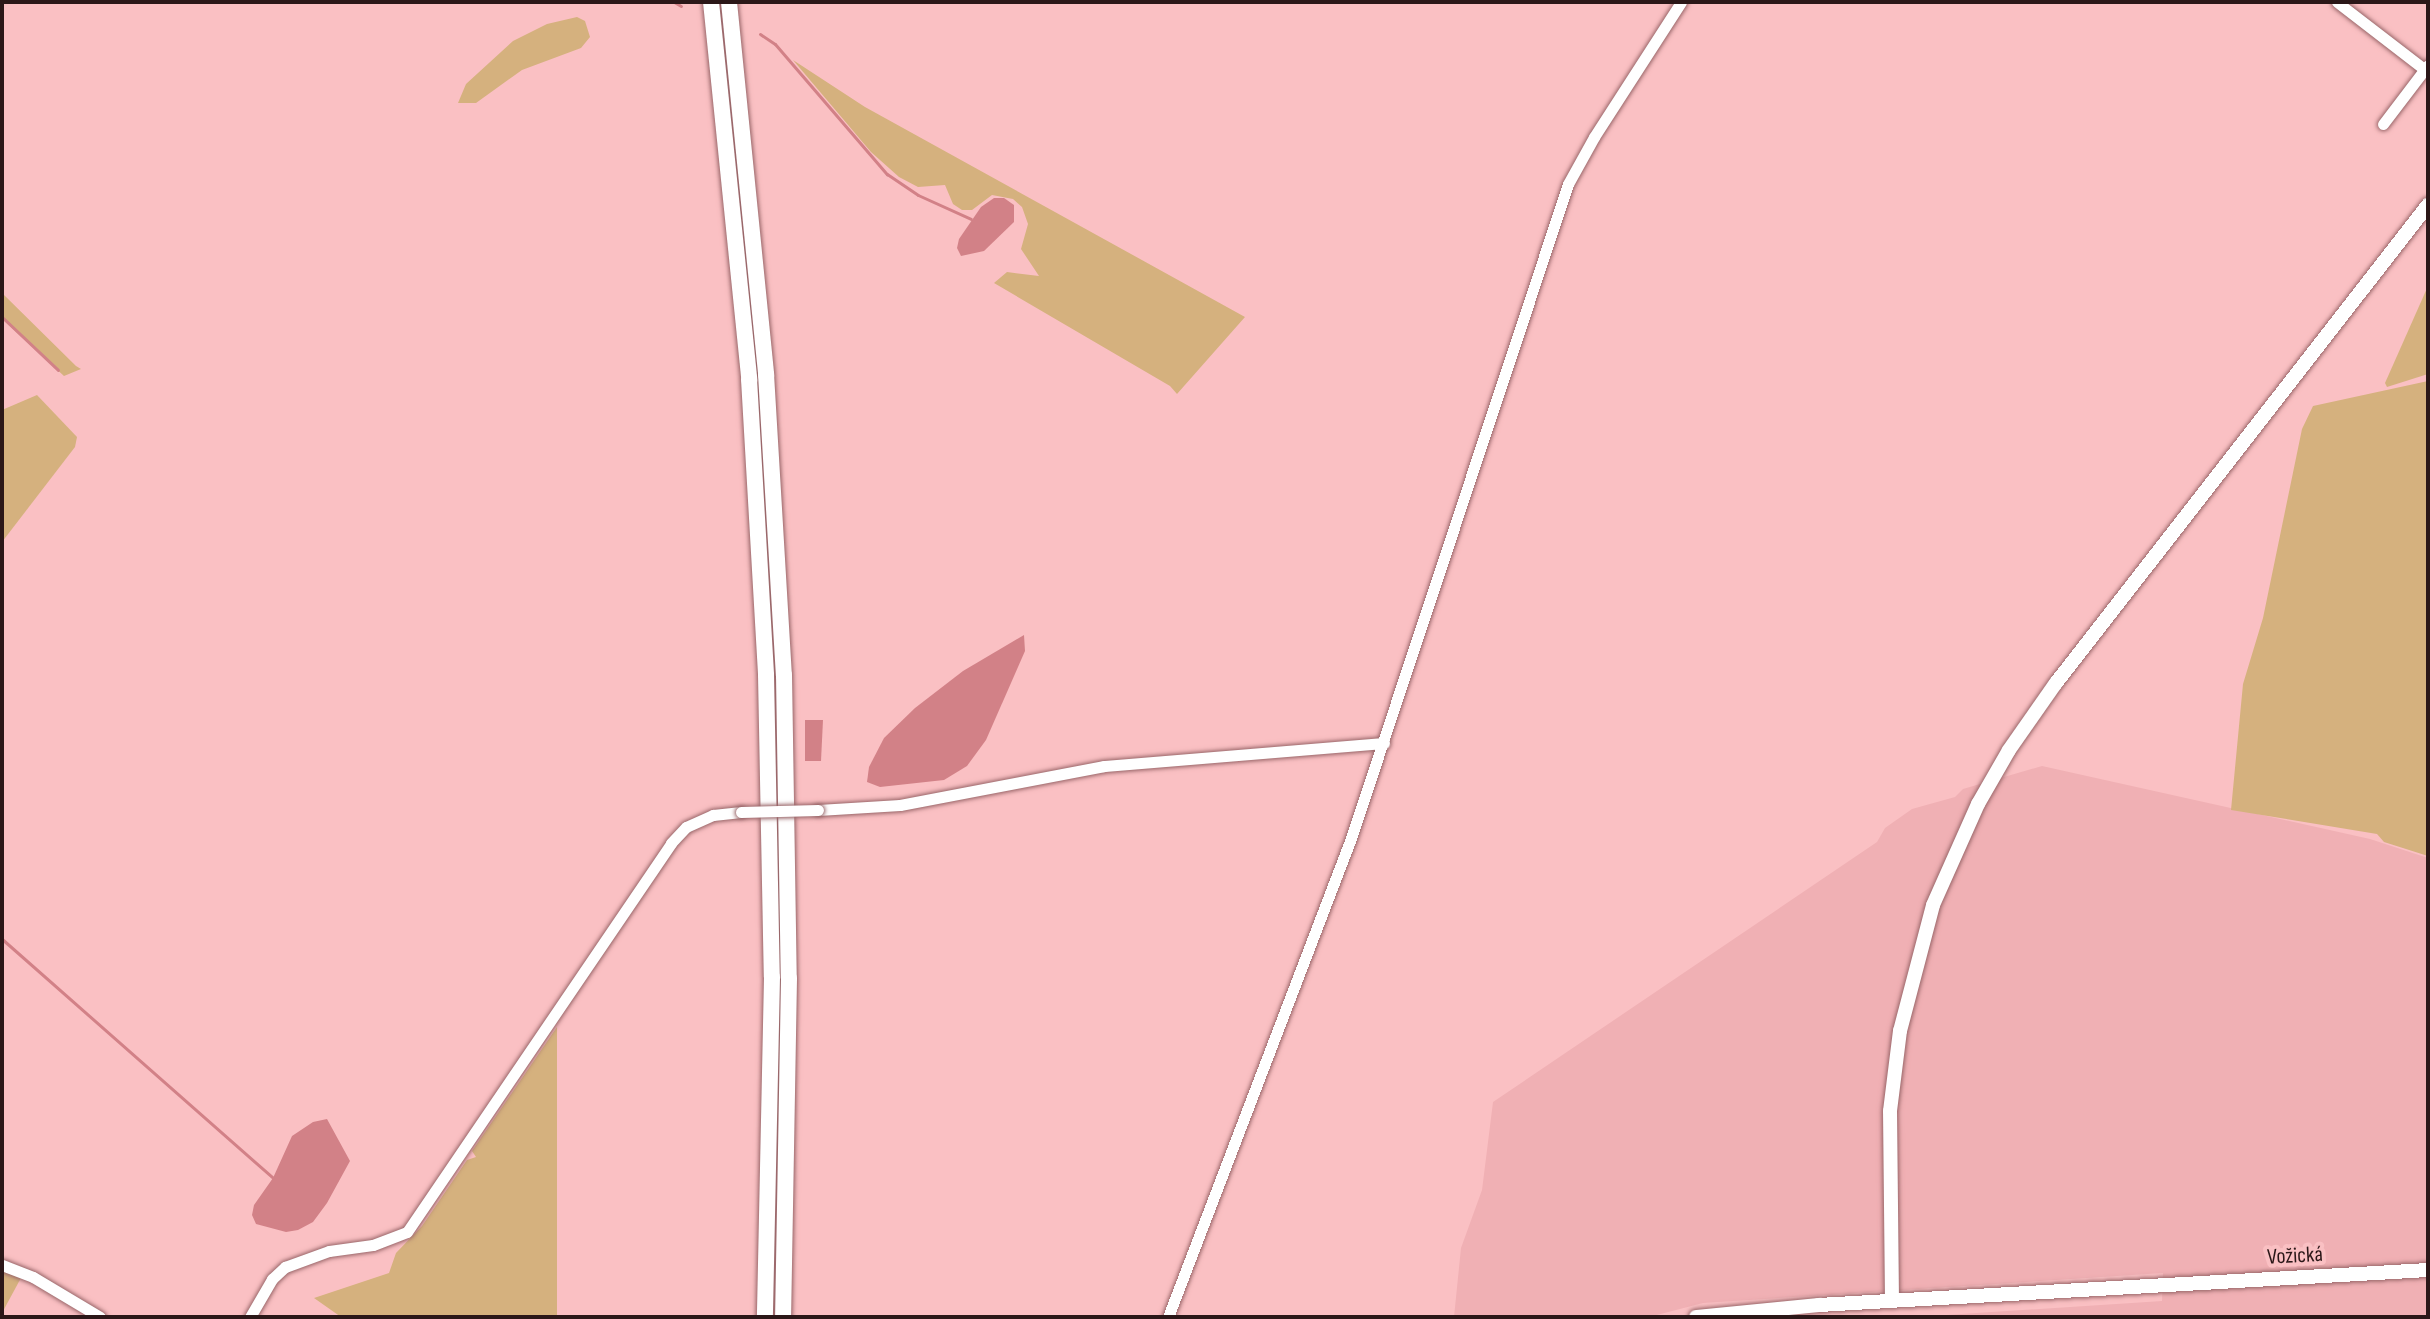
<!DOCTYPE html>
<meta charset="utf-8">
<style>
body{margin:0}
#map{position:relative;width:2430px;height:1319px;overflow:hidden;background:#fac0c3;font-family:"Sofia Sans Condensed",sans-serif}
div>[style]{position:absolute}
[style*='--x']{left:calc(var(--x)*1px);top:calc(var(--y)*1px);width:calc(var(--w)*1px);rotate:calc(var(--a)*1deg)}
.built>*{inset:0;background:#f0b0b4}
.green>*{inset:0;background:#d5b17e}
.water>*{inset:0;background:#d28187}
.stream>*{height:3px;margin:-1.5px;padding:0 1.5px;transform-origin:1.5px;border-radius:1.5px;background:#d28187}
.roads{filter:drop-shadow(0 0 2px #996669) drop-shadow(0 0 2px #996669)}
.minor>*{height:11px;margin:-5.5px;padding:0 5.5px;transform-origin:5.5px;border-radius:5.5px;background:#fff}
.major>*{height:14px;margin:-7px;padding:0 7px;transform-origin:7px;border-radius:7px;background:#fff}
.highway>*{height:16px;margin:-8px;padding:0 8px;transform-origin:8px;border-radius:8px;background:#fff}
.bridges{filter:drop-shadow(0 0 2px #996669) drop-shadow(0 0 2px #996669)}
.minor-bridge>*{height:11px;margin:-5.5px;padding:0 5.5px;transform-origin:5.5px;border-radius:5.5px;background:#fff}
span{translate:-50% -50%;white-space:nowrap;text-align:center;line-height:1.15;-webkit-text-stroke:8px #fac0c3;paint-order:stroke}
.street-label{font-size:22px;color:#2b1718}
.frame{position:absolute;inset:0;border:4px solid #2b1718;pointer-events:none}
</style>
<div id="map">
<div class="built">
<div style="clip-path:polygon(2042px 766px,2370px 839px,2428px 858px,2428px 1317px,1915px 1317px,2162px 1301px,2163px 1273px,1703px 1303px,1649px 1317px,1454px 1317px,1461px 1248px,1482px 1190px,1493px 1102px,1877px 842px,1885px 828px,1912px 809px,1955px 797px,1963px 789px)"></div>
</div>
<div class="green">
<div style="clip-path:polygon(577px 17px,585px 21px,590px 37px,581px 48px,522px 70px,476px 103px,458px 103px,466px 84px,513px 41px,547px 24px)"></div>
<div style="clip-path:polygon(793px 60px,865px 107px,1245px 317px,1177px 394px,1170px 386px,994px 283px,1007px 272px,1039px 276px,1021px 249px,1028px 224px,1022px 207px,1013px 199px,992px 195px,972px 210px,962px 210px,953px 204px,945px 185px,918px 187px,899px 177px,871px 152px)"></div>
<div style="clip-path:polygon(2428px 286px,2428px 374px,2387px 387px,2385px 383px)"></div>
<div style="clip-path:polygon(2px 293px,76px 366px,81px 369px,64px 376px,2px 319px)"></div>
<div style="clip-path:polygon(2428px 381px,2428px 856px,2384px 842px,2377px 834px,2231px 810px,2243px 684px,2263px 618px,2302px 429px,2313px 406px)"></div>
<div style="clip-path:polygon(37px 395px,77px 437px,75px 447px,2px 542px,2px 410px)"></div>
<div style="clip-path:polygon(557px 1027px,557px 1317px,341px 1317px,314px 1298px,389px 1273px,396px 1253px,422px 1226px,467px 1160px,476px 1157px,472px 1151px)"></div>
<div style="clip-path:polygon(2px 1271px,22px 1276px,2px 1313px)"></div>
</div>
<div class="water">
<div style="clip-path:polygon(994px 198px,1004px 198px,1014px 205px,1014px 222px,984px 251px,961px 256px,957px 248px,959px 239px,981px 207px)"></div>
<div style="clip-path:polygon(1024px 635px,1025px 651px,986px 740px,967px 766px,944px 780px,880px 787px,867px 782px,869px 767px,884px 738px,915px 708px,963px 671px)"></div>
<div style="clip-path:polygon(805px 720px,823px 720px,821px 761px,805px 761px)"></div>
<div style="clip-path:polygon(327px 1119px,350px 1161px,327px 1203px,313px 1222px,298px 1230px,286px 1232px,256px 1224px,252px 1215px,254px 1205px,273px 1178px,292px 1136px,313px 1122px)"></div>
</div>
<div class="stream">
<div style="--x:674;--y:2;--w:8;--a:30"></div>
<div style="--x:760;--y:34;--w:18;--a:34"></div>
<div style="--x:775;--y:44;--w:172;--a:49.3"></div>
<div style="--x:887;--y:174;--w:37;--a:34"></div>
<div style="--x:918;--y:195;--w:58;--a:24.4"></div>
<div style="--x:2;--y:317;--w:77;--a:43.4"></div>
<div style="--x:2;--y:939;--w:361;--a:41.4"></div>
</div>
<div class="roads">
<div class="minor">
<div style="--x:2337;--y:2;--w:110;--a:37.6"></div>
<div style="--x:2383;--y:124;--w:74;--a:-52.7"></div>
<div style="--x:818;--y:810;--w:82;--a:-3.5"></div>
<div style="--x:900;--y:805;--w:208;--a:-10.8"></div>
<div style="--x:1104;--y:766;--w:281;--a:-4.7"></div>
<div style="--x:2;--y:1265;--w:33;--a:21"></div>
<div style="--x:33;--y:1277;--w:78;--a:30.8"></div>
<div style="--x:250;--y:1317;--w:44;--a:-59.9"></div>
<div style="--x:272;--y:1279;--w:18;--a:-43"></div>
<div style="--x:285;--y:1267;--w:47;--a:-20"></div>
<div style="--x:329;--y:1251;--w:44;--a:-7.8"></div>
<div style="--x:373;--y:1245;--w:36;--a:-21"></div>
<div style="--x:407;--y:1232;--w:470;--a:-55.8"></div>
<div style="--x:671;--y:843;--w:22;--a:-47"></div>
<div style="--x:686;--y:827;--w:30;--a:-24"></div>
<div style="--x:713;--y:815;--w:28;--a:-6"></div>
<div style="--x:1168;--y:1317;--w:510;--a:-69.08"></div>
<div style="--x:1350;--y:841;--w:692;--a:-71.64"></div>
<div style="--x:1568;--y:184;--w:54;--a:-61"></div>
<div style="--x:1594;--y:137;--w:161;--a:-57.2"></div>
</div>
<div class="major">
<div style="--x:1892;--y:1301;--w:190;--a:-90.6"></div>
<div style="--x:1890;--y:1111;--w:81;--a:-82.9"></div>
<div style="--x:1900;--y:1031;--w:130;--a:-75.3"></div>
<div style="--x:1933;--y:905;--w:111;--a:-66"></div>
<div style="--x:1978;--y:804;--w:62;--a:-60.1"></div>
<div style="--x:2009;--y:750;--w:82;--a:-55"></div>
<div style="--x:2056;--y:683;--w:606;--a:-52.11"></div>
<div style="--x:1696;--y:1317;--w:124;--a:-5.6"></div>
<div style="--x:1819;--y:1305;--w:610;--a:-3.29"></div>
</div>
<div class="highway">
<div style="--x:711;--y:2;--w:379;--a:84.2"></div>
<div style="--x:749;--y:379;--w:296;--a:86.7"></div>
<div style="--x:766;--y:675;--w:302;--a:88.9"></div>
<div style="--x:772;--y:977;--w:340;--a:91.2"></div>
<div style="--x:729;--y:2;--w:374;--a:84.3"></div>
<div style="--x:766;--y:374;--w:302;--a:86.6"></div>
<div style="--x:784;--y:675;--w:303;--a:89.1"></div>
<div style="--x:789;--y:978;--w:339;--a:91"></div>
</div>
</div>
<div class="bridges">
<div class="minor-bridge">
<div style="--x:741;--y:812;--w:77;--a:-1.5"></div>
</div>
</div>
<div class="street-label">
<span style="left:2295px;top:1256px;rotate:-3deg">Vožická</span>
</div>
<div class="frame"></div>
</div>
